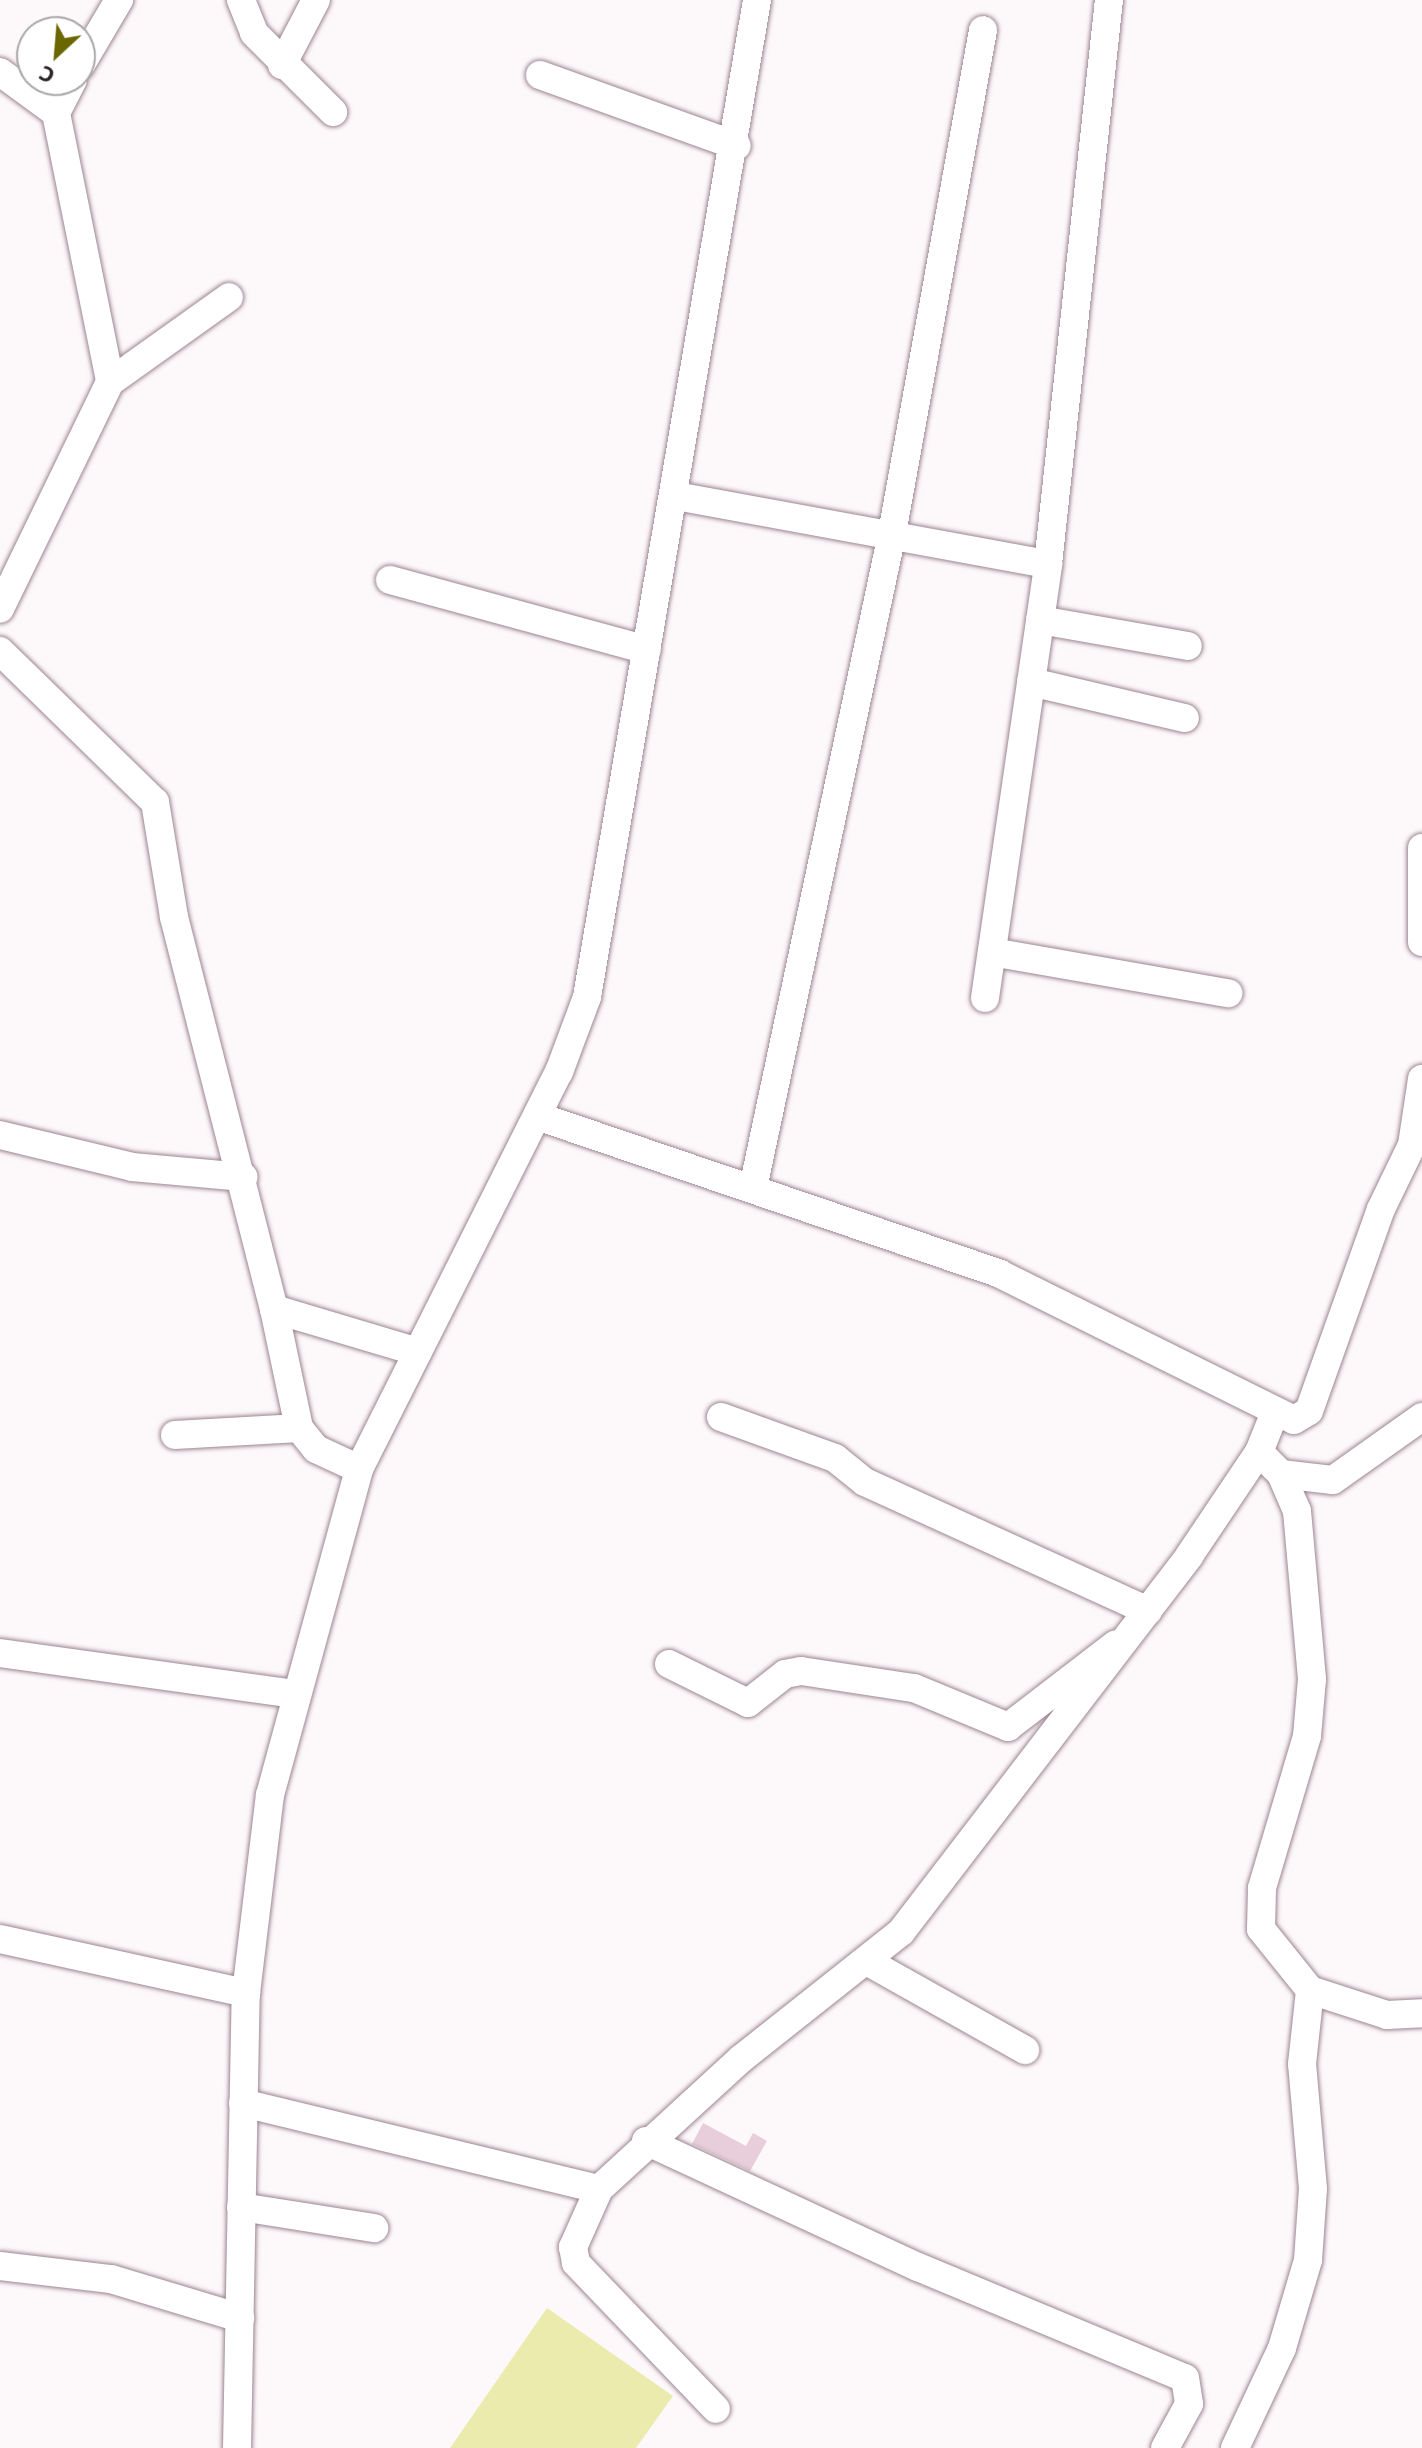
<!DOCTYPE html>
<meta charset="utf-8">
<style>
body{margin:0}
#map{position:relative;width:1422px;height:2448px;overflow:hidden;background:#fdf8fa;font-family:"Open Sans",sans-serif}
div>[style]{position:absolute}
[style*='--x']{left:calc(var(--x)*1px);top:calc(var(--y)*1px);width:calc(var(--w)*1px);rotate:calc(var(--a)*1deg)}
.green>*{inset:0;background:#ecebae}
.building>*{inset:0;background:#e8cedb}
.roads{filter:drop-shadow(0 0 2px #9c8591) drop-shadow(0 0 2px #9c8591)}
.minor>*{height:28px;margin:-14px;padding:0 14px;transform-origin:14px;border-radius:14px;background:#fff}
span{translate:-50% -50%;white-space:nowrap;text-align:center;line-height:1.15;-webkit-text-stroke:6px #fff;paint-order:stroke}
.north{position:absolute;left:16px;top:16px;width:80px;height:80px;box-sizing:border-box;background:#fff;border:2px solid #aaa7a9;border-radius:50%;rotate:206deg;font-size:22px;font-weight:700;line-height:32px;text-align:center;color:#2b2227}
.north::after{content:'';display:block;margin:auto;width:28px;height:36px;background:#6b6700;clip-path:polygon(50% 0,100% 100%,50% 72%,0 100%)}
</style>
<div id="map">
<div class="green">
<div style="clip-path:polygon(547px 2308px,673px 2396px,636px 2448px,450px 2448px)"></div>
</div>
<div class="building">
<div style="clip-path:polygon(703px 2123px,746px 2146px,753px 2133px,767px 2141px,750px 2171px,692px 2144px)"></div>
</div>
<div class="roads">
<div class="minor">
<div style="--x:241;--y:0;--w:35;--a:68"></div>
<div style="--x:254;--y:33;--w:112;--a:45"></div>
<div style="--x:282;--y:65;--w:73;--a:-62.4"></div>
<div style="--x:80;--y:66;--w:77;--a:-59.4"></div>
<div style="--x:0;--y:72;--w:69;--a:36.2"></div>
<div style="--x:56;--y:113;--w:274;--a:78.6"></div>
<div style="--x:110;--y:382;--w:252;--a:115.9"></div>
<div style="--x:540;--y:75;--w:209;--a:19.8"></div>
<div style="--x:56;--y:113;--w:37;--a:-63"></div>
<div style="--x:110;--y:382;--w:146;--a:-35.5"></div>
<div style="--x:676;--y:496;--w:378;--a:10.4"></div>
<div style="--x:390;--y:580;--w:266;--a:15.2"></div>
<div style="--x:1040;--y:620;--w:150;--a:10"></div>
<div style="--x:0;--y:651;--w:216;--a:44.3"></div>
<div style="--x:155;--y:802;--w:117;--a:80.6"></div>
<div style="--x:174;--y:917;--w:405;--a:75.7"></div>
<div style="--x:274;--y:1309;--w:150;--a:16.6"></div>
<div style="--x:1031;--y:682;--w:158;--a:13.2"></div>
<div style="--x:1422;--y:848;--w:94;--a:90"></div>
<div style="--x:992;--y:952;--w:240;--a:9.9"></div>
<div style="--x:985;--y:998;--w:439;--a:-81.7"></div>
<div style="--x:1048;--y:564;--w:567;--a:-83.83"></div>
<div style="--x:537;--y:1116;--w:489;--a:18.8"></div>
<div style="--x:1000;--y:1274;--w:328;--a:26.4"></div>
<div style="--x:1294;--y:1420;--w:17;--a:-31"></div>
<div style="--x:1309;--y:1411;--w:214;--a:-70.4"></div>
<div style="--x:1381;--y:1209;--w:71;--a:-64.2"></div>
<div style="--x:1412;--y:1145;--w:67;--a:-81.4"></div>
<div style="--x:0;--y:1135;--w:136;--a:13.6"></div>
<div style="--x:132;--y:1167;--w:112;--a:5.1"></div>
<div style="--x:753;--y:1188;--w:664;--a:-78"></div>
<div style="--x:891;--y:539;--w:517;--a:-79.75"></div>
<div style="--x:274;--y:1309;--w:122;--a:78.1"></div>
<div style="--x:299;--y:1428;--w:27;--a:51"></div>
<div style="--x:316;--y:1449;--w:47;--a:24.9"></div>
<div style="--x:721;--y:1417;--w:121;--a:19.8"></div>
<div style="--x:835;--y:1458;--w:38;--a:39"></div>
<div style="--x:865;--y:1482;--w:311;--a:24.5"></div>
<div style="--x:175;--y:1435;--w:124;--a:-3.2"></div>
<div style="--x:1259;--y:1452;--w:31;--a:45"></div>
<div style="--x:1281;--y:1474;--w:40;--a:66.6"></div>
<div style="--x:1297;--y:1511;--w:169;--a:84.9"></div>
<div style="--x:1312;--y:1679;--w:57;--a:95"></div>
<div style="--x:1307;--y:1736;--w:159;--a:106.5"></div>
<div style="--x:1262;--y:1888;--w:41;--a:91.4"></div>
<div style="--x:1261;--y:1929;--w:78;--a:51.2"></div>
<div style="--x:1310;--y:1990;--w:81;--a:18"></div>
<div style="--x:1387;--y:2015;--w:35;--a:-3"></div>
<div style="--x:1281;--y:1474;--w:52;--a:6.6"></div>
<div style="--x:1333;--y:1480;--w:109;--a:-35.3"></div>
<div style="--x:0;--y:1653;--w:299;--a:7.9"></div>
<div style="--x:669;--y:1664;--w:88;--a:26.3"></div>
<div style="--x:748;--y:1703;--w:47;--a:-38.1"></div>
<div style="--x:785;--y:1674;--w:16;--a:-11"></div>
<div style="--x:801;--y:1671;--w:114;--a:8.6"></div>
<div style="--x:914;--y:1688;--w:102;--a:22.5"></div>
<div style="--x:1008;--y:1727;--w:136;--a:-37.5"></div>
<div style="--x:0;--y:1939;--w:252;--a:12.4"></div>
<div style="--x:870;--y:1963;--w:178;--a:29.3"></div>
<div style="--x:243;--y:2103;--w:366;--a:13.6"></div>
<div style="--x:599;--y:2189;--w:194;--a:-42.5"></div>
<div style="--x:742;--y:2058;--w:203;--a:-38.4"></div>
<div style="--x:901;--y:1932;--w:474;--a:-52.5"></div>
<div style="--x:1189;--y:1556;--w:125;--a:-56.1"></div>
<div style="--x:1259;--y:1452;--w:43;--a:-68.2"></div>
<div style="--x:646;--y:2141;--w:300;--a:24.9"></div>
<div style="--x:918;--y:2267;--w:289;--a:22.6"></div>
<div style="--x:1185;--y:2378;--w:26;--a:81"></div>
<div style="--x:1189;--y:2404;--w:50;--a:118.6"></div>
<div style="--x:599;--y:2189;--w:64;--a:114.1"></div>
<div style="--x:573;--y:2247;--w:16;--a:79"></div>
<div style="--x:576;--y:2263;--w:202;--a:46.2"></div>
<div style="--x:241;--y:2207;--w:135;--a:9"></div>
<div style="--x:0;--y:2266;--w:112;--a:6.7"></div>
<div style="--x:111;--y:2279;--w:135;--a:16.8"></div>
<div style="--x:237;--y:2448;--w:455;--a:-88.9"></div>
<div style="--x:246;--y:1993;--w:199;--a:-83.1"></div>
<div style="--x:270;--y:1795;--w:338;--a:-74.7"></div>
<div style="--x:359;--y:1469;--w:445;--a:-63.3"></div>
<div style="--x:559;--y:1072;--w:80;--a:-69.5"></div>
<div style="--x:587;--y:997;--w:1011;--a:-80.32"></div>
<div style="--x:1235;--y:2448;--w:110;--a:-64.8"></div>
<div style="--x:1282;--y:2348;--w:92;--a:-73.5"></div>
<div style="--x:1308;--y:2260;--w:71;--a:-86"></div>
<div style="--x:1313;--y:2189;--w:125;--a:-95"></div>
<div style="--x:1302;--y:2064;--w:74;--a:-83.8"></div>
</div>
</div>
<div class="north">С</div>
</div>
